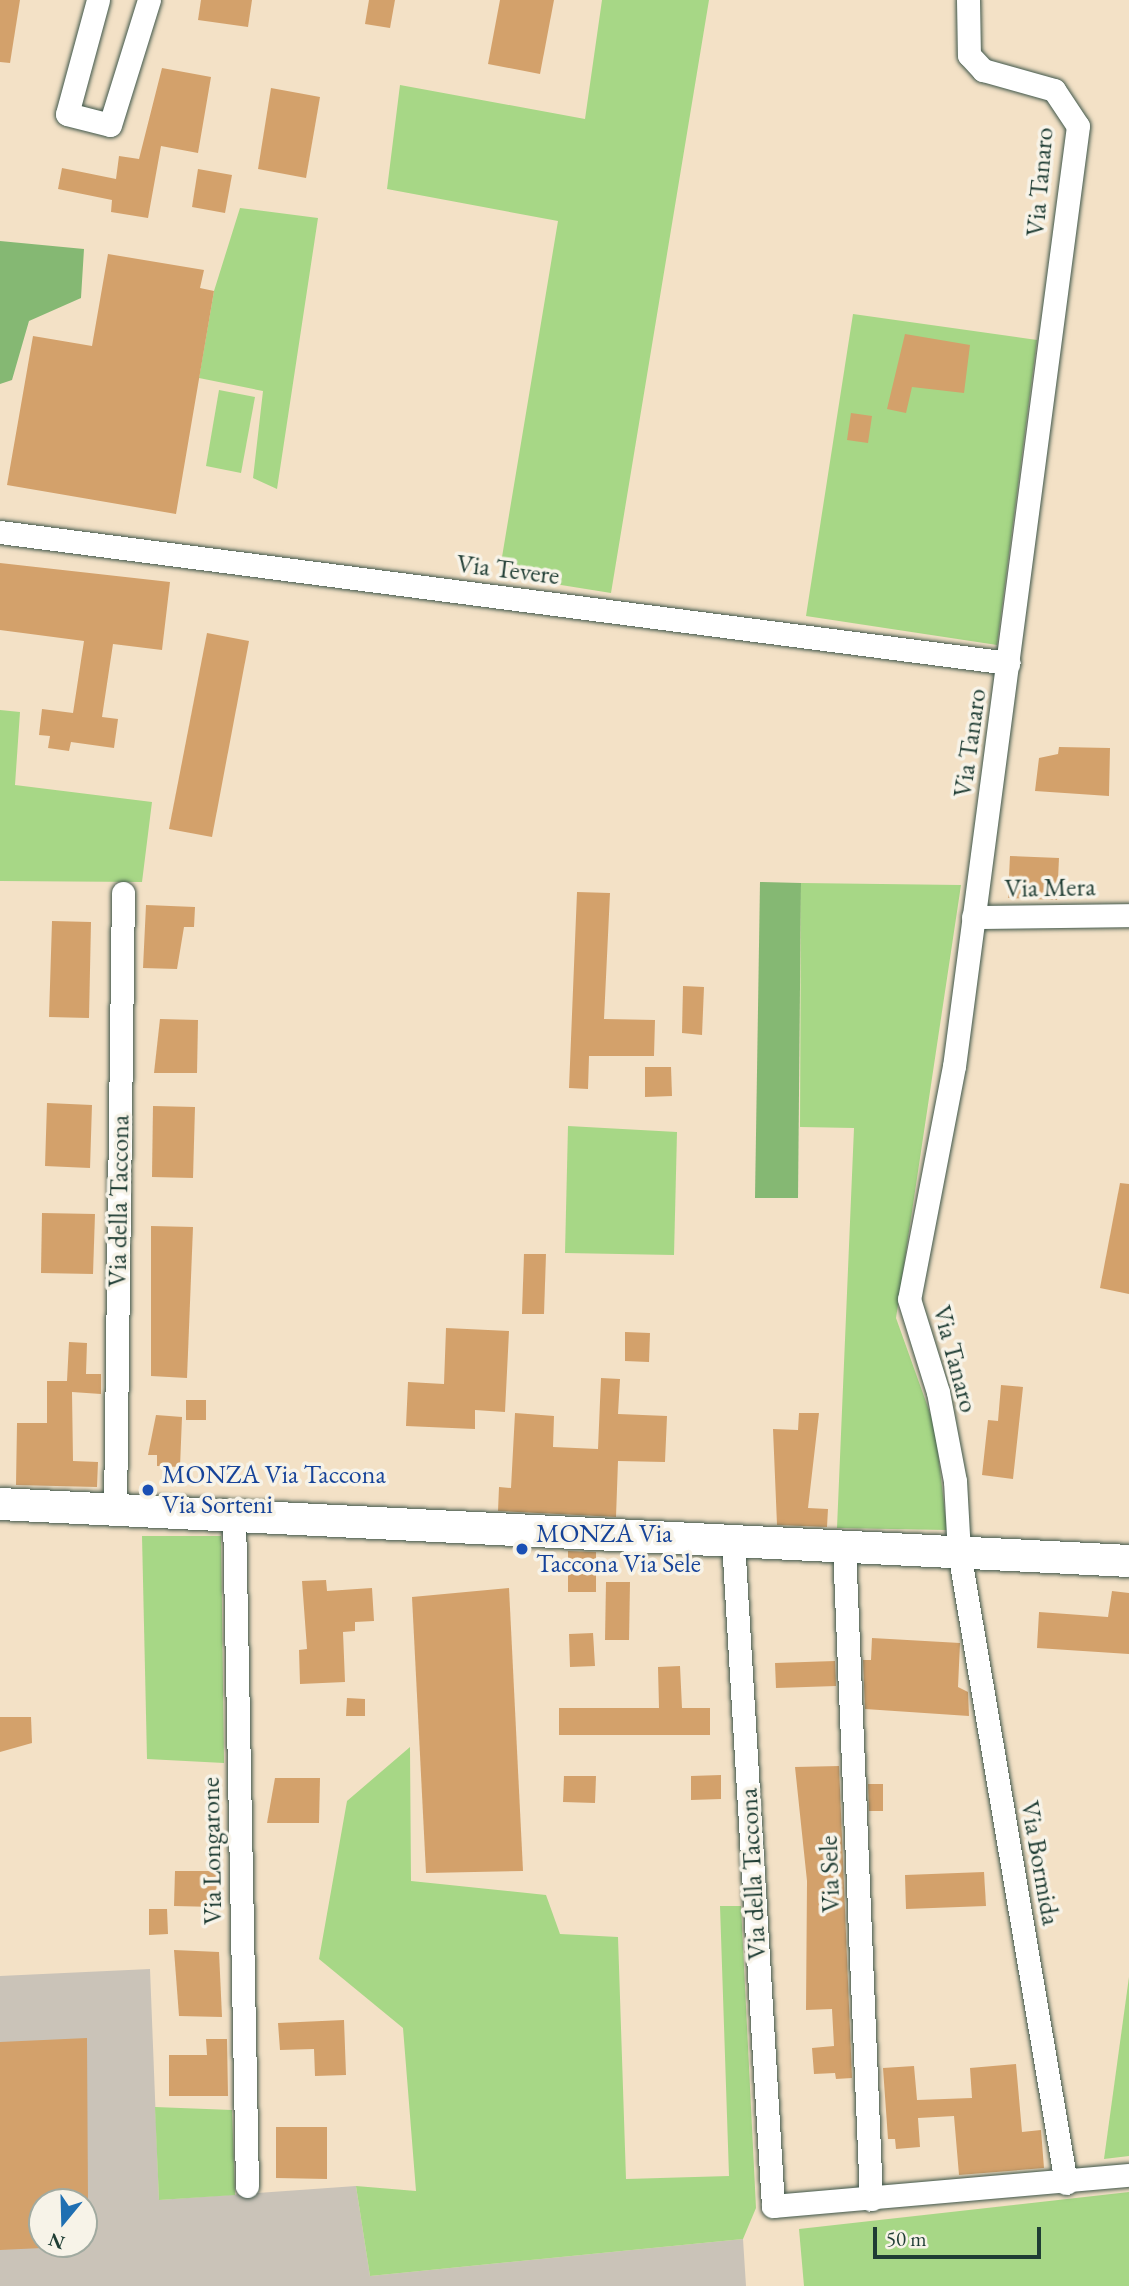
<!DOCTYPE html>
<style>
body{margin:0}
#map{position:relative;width:1129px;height:2286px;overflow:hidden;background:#f3e1c6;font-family:"EB Garamond",serif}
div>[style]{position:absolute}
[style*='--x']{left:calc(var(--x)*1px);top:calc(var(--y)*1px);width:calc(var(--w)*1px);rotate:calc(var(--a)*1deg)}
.industrial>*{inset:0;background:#cac3b8}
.green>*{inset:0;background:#a7d786}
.forest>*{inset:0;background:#85b873}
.building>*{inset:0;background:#d3a16b}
.roads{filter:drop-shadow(0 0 2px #3f564a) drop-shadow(0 0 2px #3f564a)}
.minor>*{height:23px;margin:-11.5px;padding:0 11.5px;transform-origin:11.5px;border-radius:11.5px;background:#fff}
.secondary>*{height:32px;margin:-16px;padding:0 16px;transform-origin:16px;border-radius:16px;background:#fff}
.dots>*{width:19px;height:19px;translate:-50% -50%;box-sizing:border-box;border:4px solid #f7f3e8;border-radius:50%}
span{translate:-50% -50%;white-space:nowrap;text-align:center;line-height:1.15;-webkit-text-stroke:7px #f7f3e8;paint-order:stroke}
.street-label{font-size:26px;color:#1f3d34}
.transit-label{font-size:26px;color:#164399}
.left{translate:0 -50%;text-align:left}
.north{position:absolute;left:28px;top:2188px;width:70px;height:70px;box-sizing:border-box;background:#f7f3e8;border:2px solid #a1aaa0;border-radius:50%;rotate:199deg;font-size:19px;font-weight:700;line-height:28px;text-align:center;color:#1f3d34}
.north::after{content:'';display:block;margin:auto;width:24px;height:32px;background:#1f6fb2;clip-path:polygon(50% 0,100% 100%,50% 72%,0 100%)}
.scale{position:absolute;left:873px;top:2227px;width:168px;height:32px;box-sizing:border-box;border:4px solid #1f3d34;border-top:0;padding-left:9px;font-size:21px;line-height:24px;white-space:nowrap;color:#1f3d34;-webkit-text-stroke:5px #f7f3e8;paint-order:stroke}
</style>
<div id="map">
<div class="industrial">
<div style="clip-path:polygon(evenodd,150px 1969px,159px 2200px,356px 2186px,370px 2276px,743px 2239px,746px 2286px,0 2286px,0 1976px,150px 1969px,42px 2202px,84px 2202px,84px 2244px,42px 2244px,42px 2202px)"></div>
</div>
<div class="green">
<div style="clip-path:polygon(602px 0,709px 0,611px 593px,499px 575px,558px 221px,387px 189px,400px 85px,585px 119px)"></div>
<div style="clip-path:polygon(240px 208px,318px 218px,277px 489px,253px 478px,263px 391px,199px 378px,214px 291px)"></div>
<div style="clip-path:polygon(853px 314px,1037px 340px,997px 645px,806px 616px)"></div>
<div style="clip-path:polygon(219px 390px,255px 397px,241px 473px,206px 466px)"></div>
<div style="clip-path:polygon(0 710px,20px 712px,15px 785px,152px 802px,142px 882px,0 881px)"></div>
<div style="clip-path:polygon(801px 883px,961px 885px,896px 1318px,935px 1427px,947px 1530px,837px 1528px,854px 1128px,800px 1127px)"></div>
<div style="clip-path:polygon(568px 1126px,677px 1132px,674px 1255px,565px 1253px)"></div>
<div style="clip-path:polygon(142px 1536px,221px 1536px,224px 1763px,147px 1759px)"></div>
<div style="clip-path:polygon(410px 1747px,411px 1881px,546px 1895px,560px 1934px,618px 1937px,626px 2179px,729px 2176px,720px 1906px,741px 1906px,756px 2208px,743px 2239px,370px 2276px,356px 2186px,416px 2191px,403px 2028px,319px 1959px,347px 1801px)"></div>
<div style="clip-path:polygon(1129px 1977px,1129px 2156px,1104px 2159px)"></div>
<div style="clip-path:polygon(155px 2107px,232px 2110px,235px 2195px,159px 2200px)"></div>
<div style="clip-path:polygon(1129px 2192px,1129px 2286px,804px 2286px,799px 2229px)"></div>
</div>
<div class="forest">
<div style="clip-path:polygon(0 241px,84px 249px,81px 298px,29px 321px,12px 380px,0 384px)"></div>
<div style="clip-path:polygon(760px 882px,801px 883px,798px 1198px,755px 1198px)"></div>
</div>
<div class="building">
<div style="clip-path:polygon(0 0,20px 0,10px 63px,0 62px)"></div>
<div style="clip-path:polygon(201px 0,252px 0,248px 27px,198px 20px)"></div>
<div style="clip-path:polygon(369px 0,395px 0,390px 28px,365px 24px)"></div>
<div style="clip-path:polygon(500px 0,554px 0,540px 74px,488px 64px)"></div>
<div style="clip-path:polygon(162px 68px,211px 77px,198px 153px,161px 146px,148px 218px,111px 212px,112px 200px,58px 189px,62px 168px,116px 179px,119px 156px,139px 159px)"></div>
<div style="clip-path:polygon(271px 88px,320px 97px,306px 178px,258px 169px)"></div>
<div style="clip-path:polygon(198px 169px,232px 175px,225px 213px,192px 207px)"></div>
<div style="clip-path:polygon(108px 254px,204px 270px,200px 288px,214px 291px,176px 514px,7px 485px,33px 336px,92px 346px)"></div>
<div style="clip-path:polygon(905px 334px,970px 345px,964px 393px,912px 387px,906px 413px,887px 409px)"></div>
<div style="clip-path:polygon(851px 413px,872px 416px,868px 443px,847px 440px)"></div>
<div style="clip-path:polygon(0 563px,170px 582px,162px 650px,113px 644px,102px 717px,118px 719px,114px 748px,71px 742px,69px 751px,48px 748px,50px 736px,39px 735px,42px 709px,73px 713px,84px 641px,0 630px)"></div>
<div style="clip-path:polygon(207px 633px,249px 641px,212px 837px,169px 829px)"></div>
<div style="clip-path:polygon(1059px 747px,1110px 748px,1109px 796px,1035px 791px,1039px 758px,1058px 754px)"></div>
<div style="clip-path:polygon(1010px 856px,1059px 858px,1057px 900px,1008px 898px)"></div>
<div style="clip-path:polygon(577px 892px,610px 893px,604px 1019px,655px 1020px,654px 1056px,589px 1056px,588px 1089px,569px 1088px)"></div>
<div style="clip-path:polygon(146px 905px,195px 907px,194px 927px,184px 927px,177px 969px,143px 968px)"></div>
<div style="clip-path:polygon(52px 921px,91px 922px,89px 1018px,49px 1017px)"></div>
<div style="clip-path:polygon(683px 986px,704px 987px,702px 1035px,682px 1033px)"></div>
<div style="clip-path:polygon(160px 1019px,198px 1020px,197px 1073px,154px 1073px)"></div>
<div style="clip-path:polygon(645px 1067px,671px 1067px,672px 1096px,645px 1097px)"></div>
<div style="clip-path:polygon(47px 1103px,92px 1105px,90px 1168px,45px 1166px)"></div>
<div style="clip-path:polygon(153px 1106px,195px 1107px,193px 1178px,152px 1177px)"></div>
<div style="clip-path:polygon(1120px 1183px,1129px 1184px,1129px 1294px,1100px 1288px)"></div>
<div style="clip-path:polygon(42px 1213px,95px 1214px,93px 1274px,41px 1273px)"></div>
<div style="clip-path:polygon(151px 1226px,193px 1227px,187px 1378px,151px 1376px)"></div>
<div style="clip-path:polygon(524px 1254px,546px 1254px,544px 1314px,522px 1314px)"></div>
<div style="clip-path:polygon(446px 1328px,509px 1331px,505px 1412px,475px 1410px,475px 1429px,406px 1426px,408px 1382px,444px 1384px)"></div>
<div style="clip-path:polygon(625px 1332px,650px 1333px,649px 1362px,625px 1361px)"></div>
<div style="clip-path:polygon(69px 1342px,87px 1343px,86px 1374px,101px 1374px,101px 1394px,72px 1392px,73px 1461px,98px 1462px,97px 1487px,16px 1485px,17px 1423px,47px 1423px,47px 1381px,67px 1381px)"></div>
<div style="clip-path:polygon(601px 1378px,620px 1379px,618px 1414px,667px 1416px,665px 1462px,618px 1461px,616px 1517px,498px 1511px,499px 1487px,511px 1488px,515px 1413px,554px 1416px,553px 1447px,598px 1449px)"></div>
<div style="clip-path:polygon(1001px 1385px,1023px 1387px,1013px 1479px,982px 1475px,988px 1420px,998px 1421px)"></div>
<div style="clip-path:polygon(186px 1400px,206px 1400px,206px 1420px,186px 1420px)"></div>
<div style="clip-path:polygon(799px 1413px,819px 1413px,808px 1508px,828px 1509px,827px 1527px,777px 1525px,773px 1429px,798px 1430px)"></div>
<div style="clip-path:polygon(156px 1415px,182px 1417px,180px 1467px,157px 1466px,157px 1455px,148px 1455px)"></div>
<div style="clip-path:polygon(568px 1551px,596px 1552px,596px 1592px,568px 1592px)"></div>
<div style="clip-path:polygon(326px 1580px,327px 1591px,372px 1588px,374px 1621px,355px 1622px,355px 1631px,343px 1632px,345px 1682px,300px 1684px,299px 1650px,307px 1649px,302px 1581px)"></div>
<div style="clip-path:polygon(606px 1582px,630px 1582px,629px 1640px,605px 1640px)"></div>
<div style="clip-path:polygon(509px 1588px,523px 1871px,426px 1873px,412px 1597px)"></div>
<div style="clip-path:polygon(1112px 1591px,1129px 1593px,1129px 1654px,1037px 1648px,1039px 1612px,1108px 1617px)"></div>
<div style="clip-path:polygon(593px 1633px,595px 1666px,570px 1667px,569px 1634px)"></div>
<div style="clip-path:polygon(872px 1638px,960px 1643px,958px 1687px,968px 1692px,969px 1716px,865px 1709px,863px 1660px,871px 1660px)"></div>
<div style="clip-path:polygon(835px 1661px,836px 1686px,776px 1688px,775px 1663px)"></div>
<div style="clip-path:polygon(680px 1666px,682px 1708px,710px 1708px,710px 1735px,559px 1735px,559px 1708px,659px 1708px,658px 1667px)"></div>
<div style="clip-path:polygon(347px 1698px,365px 1699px,365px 1716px,346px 1716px)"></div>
<div style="clip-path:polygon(0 1717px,31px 1717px,32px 1743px,0 1752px)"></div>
<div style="clip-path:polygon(839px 1766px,852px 2078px,836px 2079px,835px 2073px,814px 2074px,812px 2048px,834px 2046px,832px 2009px,806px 2010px,807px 1881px,795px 1767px)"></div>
<div style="clip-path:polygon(721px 1775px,721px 1799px,691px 1800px,691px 1776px)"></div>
<div style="clip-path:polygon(564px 1776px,596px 1776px,595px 1803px,563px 1802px)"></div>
<div style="clip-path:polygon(275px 1778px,320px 1778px,319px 1823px,267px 1823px)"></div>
<div style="clip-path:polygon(868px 1784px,883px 1784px,883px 1811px,869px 1811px)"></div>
<div style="clip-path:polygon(175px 1871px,217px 1871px,216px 1907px,174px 1906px)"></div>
<div style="clip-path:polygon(984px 1872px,986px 1906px,906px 1909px,905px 1875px)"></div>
<div style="clip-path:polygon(149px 1909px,167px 1909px,168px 1934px,149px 1935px)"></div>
<div style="clip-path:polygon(174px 1950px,219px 1952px,222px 2017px,179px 2016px)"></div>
<div style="clip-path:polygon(344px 2020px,346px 2075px,315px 2076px,314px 2049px,280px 2050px,278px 2023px)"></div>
<div style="clip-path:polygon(87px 2038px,88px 2202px,42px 2202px,42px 2248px,0 2250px,0 2042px)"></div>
<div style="clip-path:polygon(206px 2039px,227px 2039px,228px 2096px,169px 2096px,169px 2055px,207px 2055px)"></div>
<div style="clip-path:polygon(1016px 2064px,1022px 2132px,1041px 2130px,1044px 2168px,959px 2175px,954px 2116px,918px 2118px,920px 2147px,896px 2149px,895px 2139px,888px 2139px,883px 2068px,914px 2066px,917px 2100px,972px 2098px,970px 2068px)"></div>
<div style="clip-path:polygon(276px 2127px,327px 2127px,327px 2179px,276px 2178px)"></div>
</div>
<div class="roads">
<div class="minor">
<div style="--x:98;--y:0;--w:118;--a:105.2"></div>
<div style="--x:67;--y:114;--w:44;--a:14.3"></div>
<div style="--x:110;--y:125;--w:131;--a:-72.7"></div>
<div style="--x:968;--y:0;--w:55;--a:89"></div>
<div style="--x:969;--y:55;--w:21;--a:47"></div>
<div style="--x:983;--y:70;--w:74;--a:15.7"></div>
<div style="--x:1054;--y:90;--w:43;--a:56.3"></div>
<div style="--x:1078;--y:126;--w:948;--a:97.51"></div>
<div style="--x:954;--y:1066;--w:237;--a:100.9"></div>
<div style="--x:909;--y:1299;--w:97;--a:72.7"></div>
<div style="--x:938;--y:1392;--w:91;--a:79.2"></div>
<div style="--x:955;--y:1481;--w:71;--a:86.8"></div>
<div style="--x:959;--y:1552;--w:640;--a:80.38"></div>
<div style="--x:0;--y:532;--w:1017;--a:7.4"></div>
<div style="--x:973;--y:917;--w:156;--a:-0.7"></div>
<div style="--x:115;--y:1509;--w:616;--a:-89.26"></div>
<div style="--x:234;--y:1515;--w:671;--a:88.89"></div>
<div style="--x:733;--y:1541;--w:666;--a:86.56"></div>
<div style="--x:773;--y:2206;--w:357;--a:-5"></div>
<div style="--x:844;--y:1547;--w:653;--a:87.63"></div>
</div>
<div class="secondary">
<div style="--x:0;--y:1504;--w:1130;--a:2.89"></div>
</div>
</div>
<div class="dots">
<div style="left:148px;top:1490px;background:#1a4fb4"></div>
<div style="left:522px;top:1549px;background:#1a4fb4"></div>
</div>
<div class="street-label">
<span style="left:1040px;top:182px;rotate:-85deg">Via Tanaro</span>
<span style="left:508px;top:570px;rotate:7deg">Via Tevere</span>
<span style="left:970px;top:743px;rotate:-82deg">Via Tanaro</span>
<span style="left:1050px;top:888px;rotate:-1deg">Via Mera</span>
<span style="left:119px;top:1201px;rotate:-89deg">Via della Taccona</span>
<span style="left:955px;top:1359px;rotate:75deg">Via Tanaro</span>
<span style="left:212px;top:1851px;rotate:-91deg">Via Longarone</span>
<span style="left:1040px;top:1863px;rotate:80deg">Via Bormida</span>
<span style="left:753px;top:1874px;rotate:-93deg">Via della Taccona</span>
<span style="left:830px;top:1874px;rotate:-92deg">Via Sele</span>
</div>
<div class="transit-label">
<span class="left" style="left:162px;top:1490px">MONZA Via Taccona<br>Via Sorteni</span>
<span class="left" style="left:536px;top:1549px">MONZA Via<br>Taccona Via Sele</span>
</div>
<div class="north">N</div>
<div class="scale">50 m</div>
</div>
